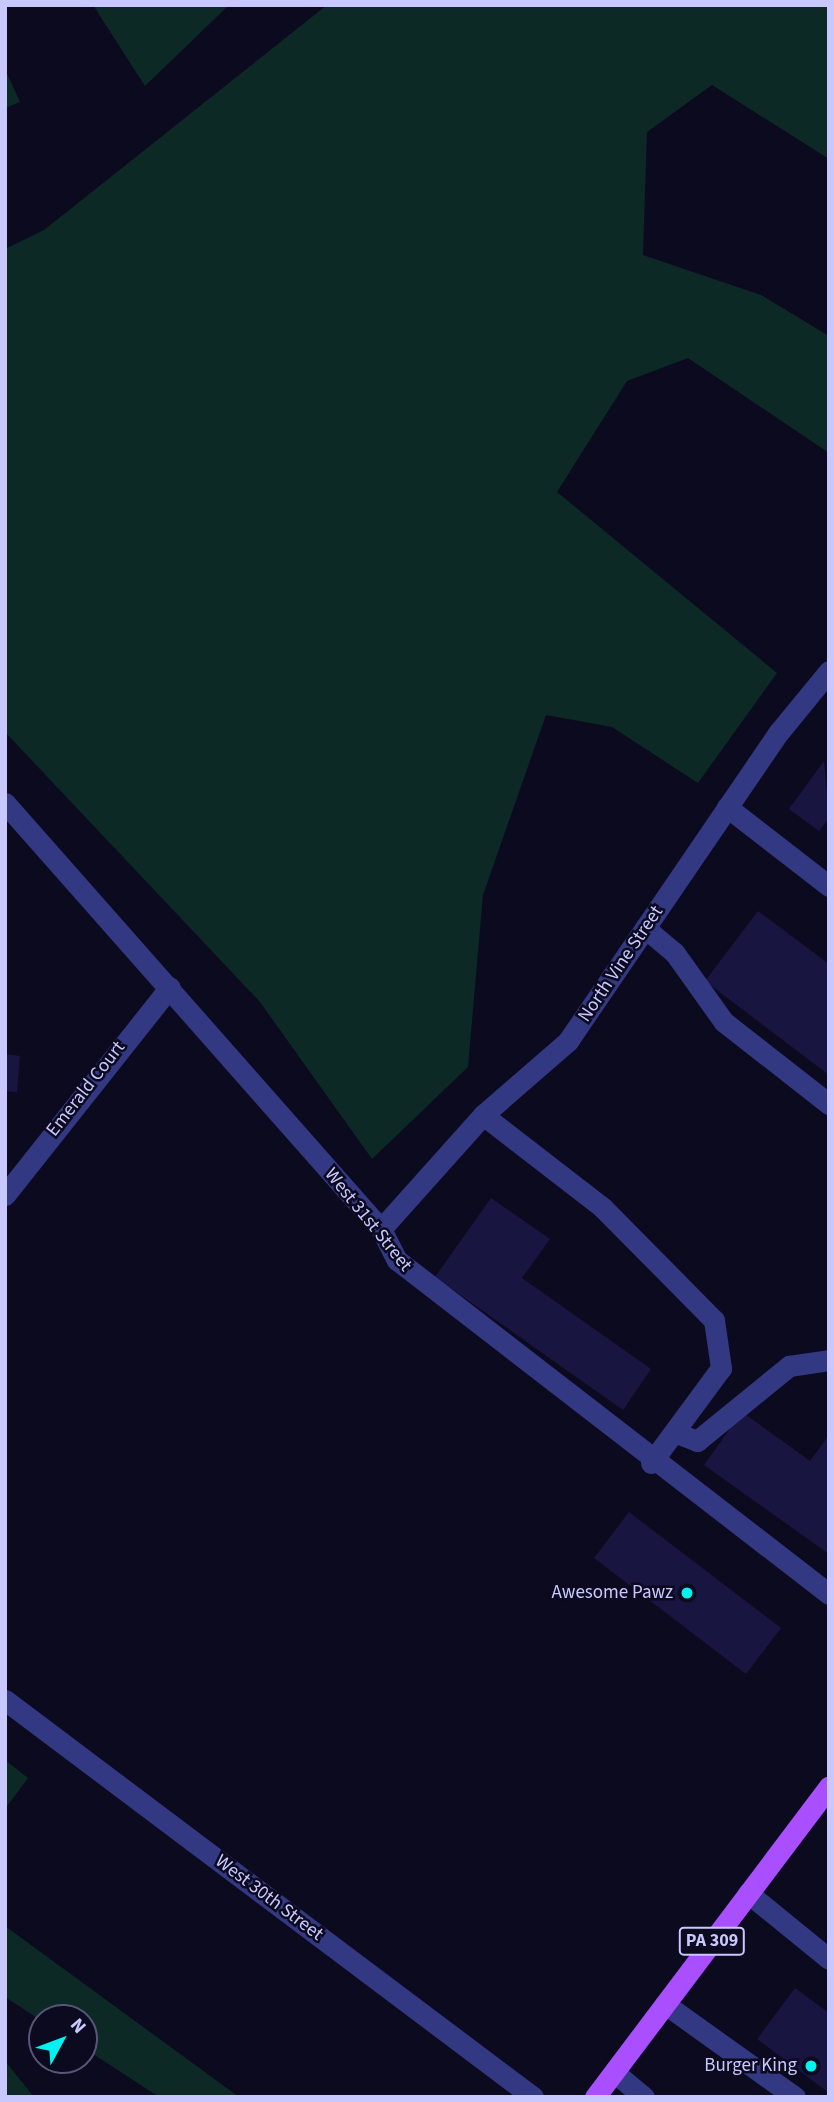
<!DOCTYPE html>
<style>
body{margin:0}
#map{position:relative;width:834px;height:2102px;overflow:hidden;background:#0c0a1f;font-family:"Source Sans 3",sans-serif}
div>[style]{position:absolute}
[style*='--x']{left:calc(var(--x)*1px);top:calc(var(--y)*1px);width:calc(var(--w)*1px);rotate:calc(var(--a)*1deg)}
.green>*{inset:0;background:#0d2925}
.building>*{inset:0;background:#191541}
.minor>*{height:21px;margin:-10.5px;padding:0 10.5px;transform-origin:10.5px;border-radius:10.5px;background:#323882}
.major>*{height:21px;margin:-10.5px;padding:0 10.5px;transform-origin:10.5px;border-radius:10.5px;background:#a94fff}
.dots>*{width:19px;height:19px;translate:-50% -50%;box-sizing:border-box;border:4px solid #0c0a1f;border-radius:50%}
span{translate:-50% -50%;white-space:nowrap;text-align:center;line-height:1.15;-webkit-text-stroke:5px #0c0a1f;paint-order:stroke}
.shield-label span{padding:2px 5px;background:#0c0a1f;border:2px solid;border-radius:5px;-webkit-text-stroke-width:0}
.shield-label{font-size:18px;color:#c8c8ff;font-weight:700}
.street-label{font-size:19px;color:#c8c8ff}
.poi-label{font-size:19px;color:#c8c8ff}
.right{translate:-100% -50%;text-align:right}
.frame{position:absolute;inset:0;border:7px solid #c8c8ff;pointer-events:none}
.north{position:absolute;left:28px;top:2004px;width:70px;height:70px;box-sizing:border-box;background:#0c0a1f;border:2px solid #575679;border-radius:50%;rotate:49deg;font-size:19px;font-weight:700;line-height:28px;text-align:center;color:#c8c8ff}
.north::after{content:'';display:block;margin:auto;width:24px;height:32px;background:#00f3f0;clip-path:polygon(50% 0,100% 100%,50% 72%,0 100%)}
</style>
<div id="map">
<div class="green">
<div style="clip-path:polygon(93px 5px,229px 5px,145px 86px)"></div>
<div style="clip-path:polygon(327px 5px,829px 5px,829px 159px,712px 85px,647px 132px,643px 255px,761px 295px,829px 336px,829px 453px,688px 358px,627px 381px,557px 492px,777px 673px,698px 783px,612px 727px,546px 715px,483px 895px,468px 1067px,372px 1159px,260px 1002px,5px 732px,5px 249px,44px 230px)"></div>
<div style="clip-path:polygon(5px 69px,20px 102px,5px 108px)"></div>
<div style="clip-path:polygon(5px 1760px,28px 1778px,5px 1809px)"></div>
<div style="clip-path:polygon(5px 1926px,239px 2097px,159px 2097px,84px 2048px,84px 2018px,42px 2021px,5px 1997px)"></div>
<div style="clip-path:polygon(5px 2061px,34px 2097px,5px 2097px)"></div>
</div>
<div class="building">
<div style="clip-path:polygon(824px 761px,829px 818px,819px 831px,789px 809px)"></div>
<div style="clip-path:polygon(758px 911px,829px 964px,829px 1075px,705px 981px)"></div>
<div style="clip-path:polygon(5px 1054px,20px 1056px,17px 1092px,5px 1091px)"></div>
<div style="clip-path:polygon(491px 1198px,550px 1239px,522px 1278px,651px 1369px,623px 1410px,435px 1277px)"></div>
<div style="clip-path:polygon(742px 1412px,810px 1461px,829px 1435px,829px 1554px,704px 1465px)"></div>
<div style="clip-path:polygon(629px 1512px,781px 1628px,746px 1674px,594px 1558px)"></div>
<div style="clip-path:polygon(795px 1988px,829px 2013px,829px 2093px,757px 2039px)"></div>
</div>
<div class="minor">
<div style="--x:5;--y:803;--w:568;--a:48.57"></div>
<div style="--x:381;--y:1229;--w:35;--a:63"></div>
<div style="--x:397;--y:1260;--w:546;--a:37.71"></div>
<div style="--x:727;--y:807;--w:129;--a:37.8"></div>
<div style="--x:645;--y:928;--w:38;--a:40"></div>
<div style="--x:674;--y:952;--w:86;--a:54.5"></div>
<div style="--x:724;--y:1022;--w:133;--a:38"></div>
<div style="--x:483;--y:1115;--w:150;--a:37.7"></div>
<div style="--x:602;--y:1207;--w:159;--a:45.3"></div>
<div style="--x:714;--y:1320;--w:49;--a:81.7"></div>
<div style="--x:721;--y:1368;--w:118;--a:126.4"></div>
<div style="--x:5;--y:1195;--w:265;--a:-51.6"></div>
<div style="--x:381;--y:1229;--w:153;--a:-48.2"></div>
<div style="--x:483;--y:1115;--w:113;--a:-41"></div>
<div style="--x:568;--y:1041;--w:374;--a:-55.7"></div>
<div style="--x:779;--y:732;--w:79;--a:-50.7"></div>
<div style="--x:674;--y:1432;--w:25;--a:21"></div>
<div style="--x:697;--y:1441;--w:119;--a:-39.2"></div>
<div style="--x:789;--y:1366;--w:40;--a:-8.5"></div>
<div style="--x:5;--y:1700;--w:661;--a:36.94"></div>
<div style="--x:748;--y:1893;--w:104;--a:39.2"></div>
<div style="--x:665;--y:2004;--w:160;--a:35.6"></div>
<div style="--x:614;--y:2072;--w:39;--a:40"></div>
</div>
<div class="major">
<div style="--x:595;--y:2097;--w:389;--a:-53"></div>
</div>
<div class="dots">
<div style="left:687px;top:1593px;background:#00f3f0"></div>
<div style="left:811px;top:2066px;background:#00f3f0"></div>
</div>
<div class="shield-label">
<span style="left:712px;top:1941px">PA 309</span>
</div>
<div class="street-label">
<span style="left:621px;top:964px;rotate:-56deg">North Vine Street</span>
<span style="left:86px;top:1089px;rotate:-52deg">Emerald Court</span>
<span style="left:368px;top:1220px;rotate:51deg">West 31st Street</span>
<span style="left:269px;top:1898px;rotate:37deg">West 30th Street</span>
</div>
<div class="poi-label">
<span class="right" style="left:673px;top:1593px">Awesome Pawz</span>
<span class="right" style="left:797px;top:2066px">Burger King</span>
</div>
<div class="frame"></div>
<div class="north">N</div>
</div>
